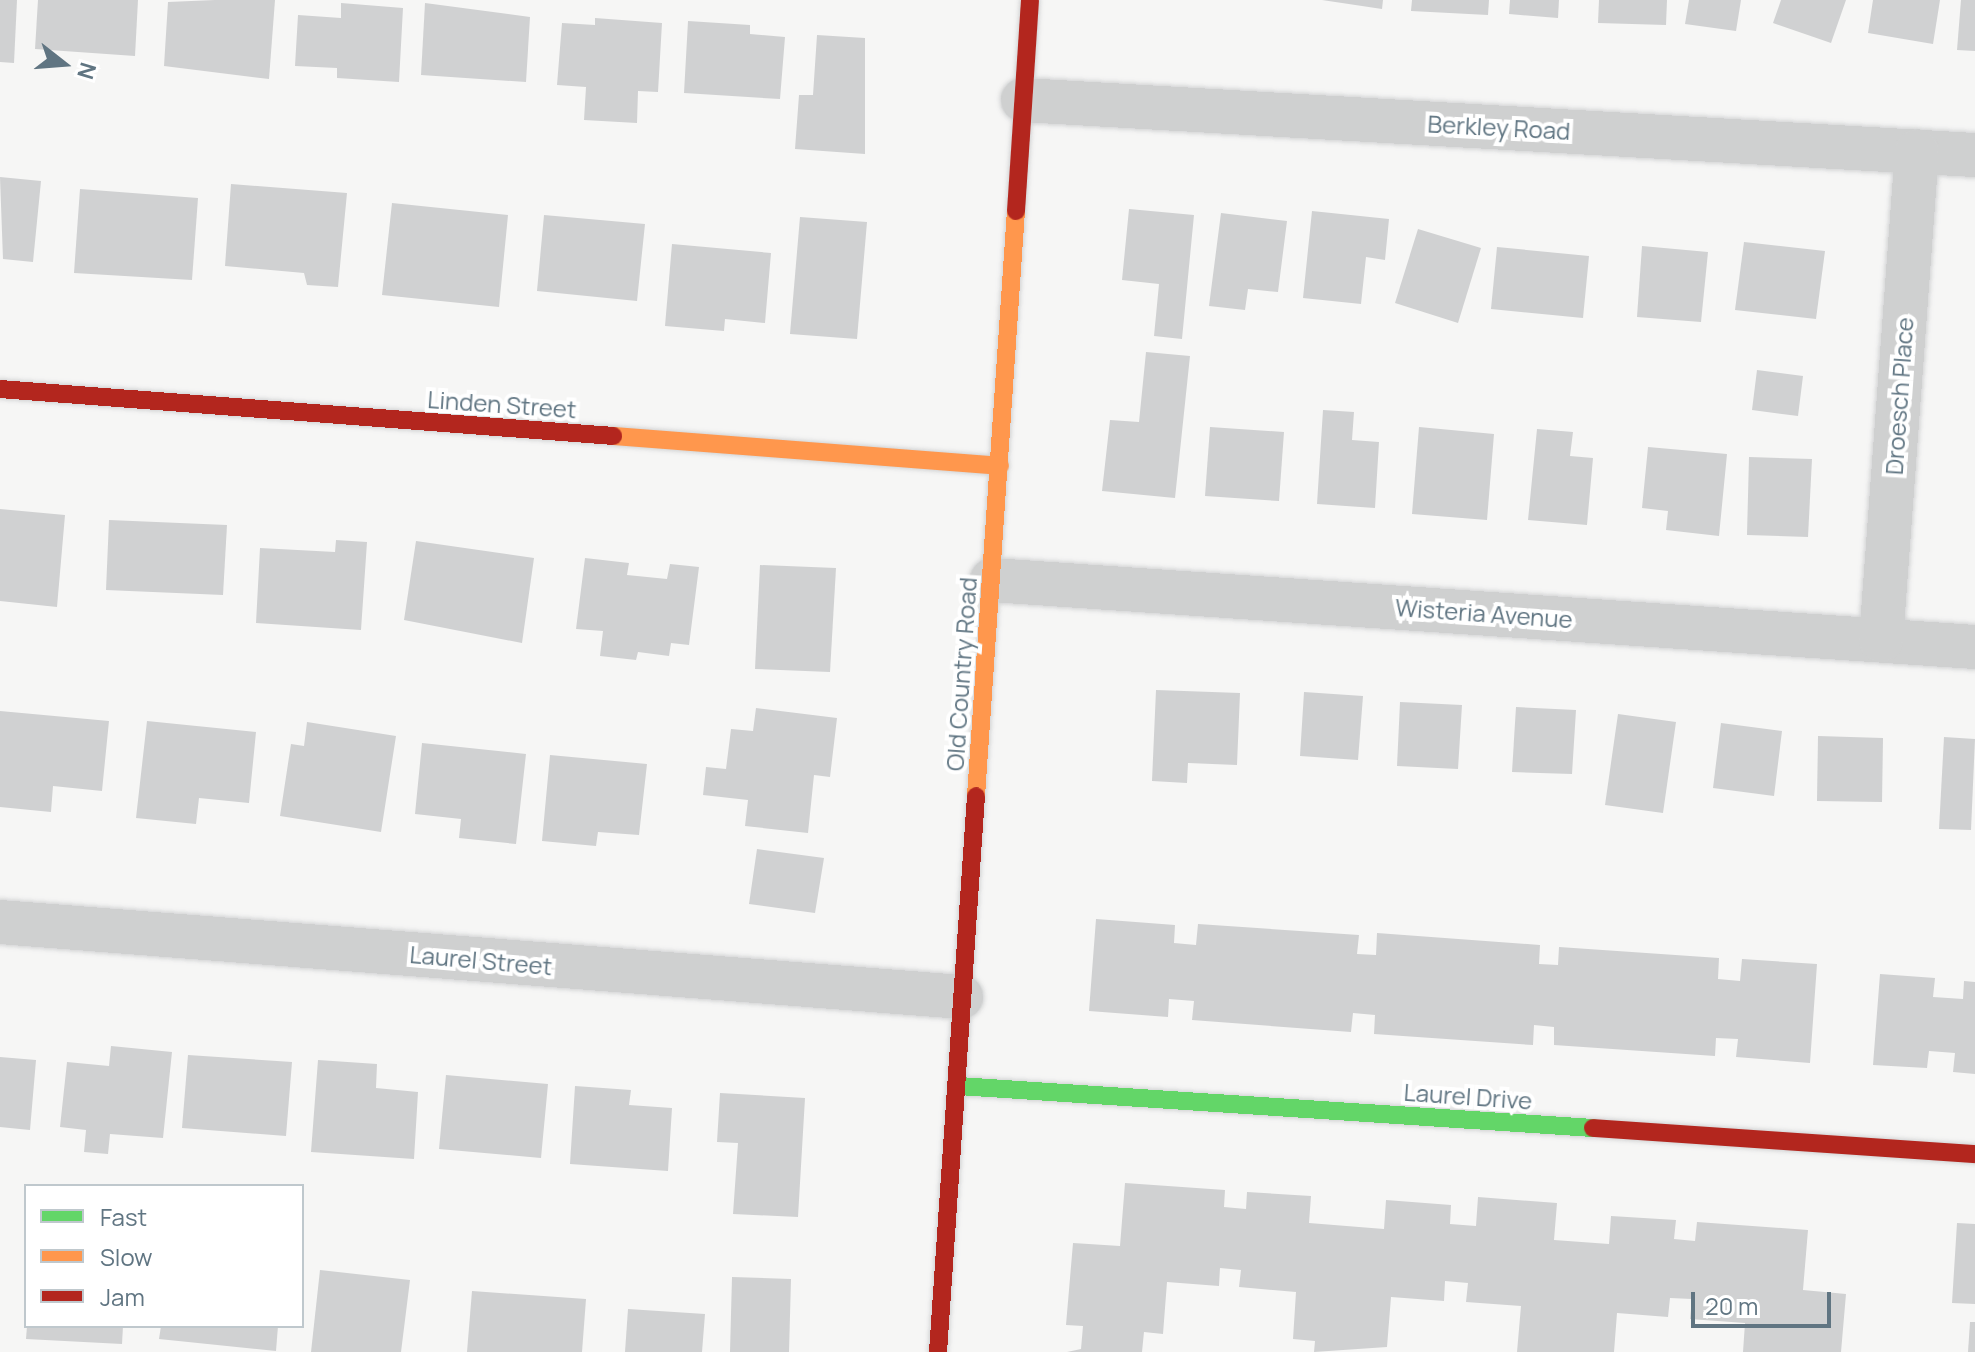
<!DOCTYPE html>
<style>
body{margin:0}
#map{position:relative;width:1975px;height:1352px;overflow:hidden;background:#f6f6f5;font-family:Manrope,sans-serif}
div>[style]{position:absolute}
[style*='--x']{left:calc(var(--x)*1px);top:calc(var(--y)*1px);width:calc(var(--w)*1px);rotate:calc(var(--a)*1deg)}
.building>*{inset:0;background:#d0d1d2}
.roads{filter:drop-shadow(0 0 2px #d3d4d5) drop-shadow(0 0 2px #d3d4d5)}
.street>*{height:44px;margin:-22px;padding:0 22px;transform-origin:22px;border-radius:22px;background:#cfd0d0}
.fast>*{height:18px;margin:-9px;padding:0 9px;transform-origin:9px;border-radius:9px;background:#63d668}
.slow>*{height:18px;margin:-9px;padding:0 9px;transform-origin:9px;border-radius:9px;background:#ff974d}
.jam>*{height:18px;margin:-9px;padding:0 9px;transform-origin:9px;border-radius:9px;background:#b3261e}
span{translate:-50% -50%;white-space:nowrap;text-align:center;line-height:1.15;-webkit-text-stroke:8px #fff;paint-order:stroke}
.street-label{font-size:24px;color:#607582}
.legend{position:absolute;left:24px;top:1184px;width:280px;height:144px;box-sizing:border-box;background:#fff;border:2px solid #bfc8cd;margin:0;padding:10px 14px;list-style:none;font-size:24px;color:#607582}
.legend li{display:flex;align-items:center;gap:16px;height:40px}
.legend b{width:40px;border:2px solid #bfc8cd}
.north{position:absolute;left:24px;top:24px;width:80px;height:80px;-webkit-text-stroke:6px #fff;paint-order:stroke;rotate:107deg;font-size:22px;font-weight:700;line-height:32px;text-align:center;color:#607582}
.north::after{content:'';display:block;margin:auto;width:28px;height:36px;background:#607582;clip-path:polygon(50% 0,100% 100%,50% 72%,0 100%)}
.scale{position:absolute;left:1691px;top:1292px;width:140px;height:36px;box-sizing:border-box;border:4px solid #607582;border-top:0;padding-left:10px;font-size:24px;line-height:28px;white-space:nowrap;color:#607582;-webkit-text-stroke:6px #fff;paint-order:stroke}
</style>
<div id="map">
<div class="building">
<div style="clip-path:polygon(0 0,17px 0,14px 63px,0 62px)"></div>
<div style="clip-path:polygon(38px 0,138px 0,135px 56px,35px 49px)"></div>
<div style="clip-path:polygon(215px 0,275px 0,269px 79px,164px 66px,168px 2px)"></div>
<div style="clip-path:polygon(1322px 0,1383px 0,1382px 9px)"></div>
<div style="clip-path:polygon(1412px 0,1489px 0,1488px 15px,1411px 11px)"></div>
<div style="clip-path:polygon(1510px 0,1559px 0,1558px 18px,1509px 14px)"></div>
<div style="clip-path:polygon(1599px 0,1667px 0,1666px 25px,1598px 23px)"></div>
<div style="clip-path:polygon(1689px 0,1741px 0,1736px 31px,1685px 24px)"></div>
<div style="clip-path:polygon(1781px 0,1846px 0,1831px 43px,1773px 23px)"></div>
<div style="clip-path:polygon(1873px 0,1940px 0,1933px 44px,1868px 33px)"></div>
<div style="clip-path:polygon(1961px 0,1975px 0,1975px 51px,1957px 50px)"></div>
<div style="clip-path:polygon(341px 3px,403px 8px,399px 82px,337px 78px,337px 68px,295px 66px,298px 15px,341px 18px)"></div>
<div style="clip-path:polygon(425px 3px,530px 17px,526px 82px,421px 75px)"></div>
<div style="clip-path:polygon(595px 18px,662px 23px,658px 92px,638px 91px,637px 123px,584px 120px,586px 87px,557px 85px,562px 23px,595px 25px)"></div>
<div style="clip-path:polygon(688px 21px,750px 25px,750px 34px,785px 37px,780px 99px,684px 93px)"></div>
<div style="clip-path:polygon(817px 35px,865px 38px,865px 154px,795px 149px,799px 95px,813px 95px)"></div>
<div style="clip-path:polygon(0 177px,41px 181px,33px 262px,3px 259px)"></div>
<div style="clip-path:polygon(231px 184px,347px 193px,338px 287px,307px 285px,304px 273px,225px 266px)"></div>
<div style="clip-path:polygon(80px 189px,198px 198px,192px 280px,74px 273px)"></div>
<div style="clip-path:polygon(392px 203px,508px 215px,499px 307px,382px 295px)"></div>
<div style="clip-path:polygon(1129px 209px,1194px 215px,1182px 339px,1154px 336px,1159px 284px,1122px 280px)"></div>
<div style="clip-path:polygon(1312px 211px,1389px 219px,1385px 260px,1366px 257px,1361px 304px,1303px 298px)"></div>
<div style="clip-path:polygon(1221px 213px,1287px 221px,1278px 292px,1248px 289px,1245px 310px,1209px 306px)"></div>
<div style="clip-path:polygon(544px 215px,645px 224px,637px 301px,537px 291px)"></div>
<div style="clip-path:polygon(800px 217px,867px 222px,857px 339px,790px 334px)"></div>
<div style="clip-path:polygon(1418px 229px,1481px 248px,1458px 323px,1395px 303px)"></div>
<div style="clip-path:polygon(1744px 242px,1825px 251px,1816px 319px,1735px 310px)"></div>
<div style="clip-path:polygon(672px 244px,771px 253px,765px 323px,725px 319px,724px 331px,665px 326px)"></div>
<div style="clip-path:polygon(1642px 246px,1708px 252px,1701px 322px,1637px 317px)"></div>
<div style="clip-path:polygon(1497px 247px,1589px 256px,1583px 318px,1491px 309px)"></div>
<div style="clip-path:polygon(1146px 352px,1190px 356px,1175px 498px,1102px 491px,1110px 420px,1139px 422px)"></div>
<div style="clip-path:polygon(1757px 370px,1803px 376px,1798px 416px,1752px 410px)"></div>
<div style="clip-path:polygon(1323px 410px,1354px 412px,1352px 440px,1379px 442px,1375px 508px,1317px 504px)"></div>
<div style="clip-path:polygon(1210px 427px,1284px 432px,1279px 501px,1205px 496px)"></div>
<div style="clip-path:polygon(1419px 427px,1494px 434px,1487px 520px,1412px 514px)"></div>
<div style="clip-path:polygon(1537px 429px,1573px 432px,1570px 456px,1593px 458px,1587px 525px,1528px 520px)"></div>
<div style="clip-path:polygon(1648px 447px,1727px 454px,1719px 536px,1666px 530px,1668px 511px,1642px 508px)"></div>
<div style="clip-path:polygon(1749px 457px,1812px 459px,1808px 537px,1747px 535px)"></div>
<div style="clip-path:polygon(0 509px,65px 515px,57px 607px,0 601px)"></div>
<div style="clip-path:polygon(109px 520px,227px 525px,223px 595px,106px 590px)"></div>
<div style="clip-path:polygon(336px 540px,367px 542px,361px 630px,256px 623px,260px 548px,335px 552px)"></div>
<div style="clip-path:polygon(416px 541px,534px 558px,522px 643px,404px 620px)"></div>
<div style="clip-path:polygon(585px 558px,629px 563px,627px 575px,667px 579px,670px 564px,699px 567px,689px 645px,671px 643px,669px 656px,638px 652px,636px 660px,600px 656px,603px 631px,576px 629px)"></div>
<div style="clip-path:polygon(760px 565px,836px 568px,830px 672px,755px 669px)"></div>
<div style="clip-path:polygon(1156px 690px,1240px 693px,1237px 765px,1188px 763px,1187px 783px,1152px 781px)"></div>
<div style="clip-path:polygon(1304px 692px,1363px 696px,1358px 760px,1300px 756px)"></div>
<div style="clip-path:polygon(1400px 702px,1462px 705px,1458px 769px,1397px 766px)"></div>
<div style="clip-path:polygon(1516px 707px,1576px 710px,1572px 774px,1512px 772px)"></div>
<div style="clip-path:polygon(756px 708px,837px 718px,830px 777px,814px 775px,808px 833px,745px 826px,748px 800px,703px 795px,706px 767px,726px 769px,731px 729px,753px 731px)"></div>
<div style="clip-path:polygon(0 711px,109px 721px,102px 791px,53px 786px,51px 812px,0 807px)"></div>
<div style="clip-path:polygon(1618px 714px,1676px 722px,1663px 813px,1605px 805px)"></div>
<div style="clip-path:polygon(147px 721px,256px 732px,249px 803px,199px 798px,196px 824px,136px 818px)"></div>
<div style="clip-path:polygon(307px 722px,396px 736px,381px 832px,280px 816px,291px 744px,304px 746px)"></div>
<div style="clip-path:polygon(1721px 723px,1782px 731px,1774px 796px,1713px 788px)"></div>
<div style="clip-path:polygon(1818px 736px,1883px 738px,1882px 802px,1817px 801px)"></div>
<div style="clip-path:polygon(1944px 737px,1975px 739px,1971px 830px,1939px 829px)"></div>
<div style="clip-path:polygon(422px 743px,526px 754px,516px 844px,459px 838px,461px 819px,415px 814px)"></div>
<div style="clip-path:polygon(550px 755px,647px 764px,639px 835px,598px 832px,596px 846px,542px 841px)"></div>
<div style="clip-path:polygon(757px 849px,824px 858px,815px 913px,749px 904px)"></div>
<div style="clip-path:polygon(1096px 919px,1175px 925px,1174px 943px,1196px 945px,1198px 924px,1359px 935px,1357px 954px,1376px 955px,1377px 933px,1540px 945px,1539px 964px,1558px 965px,1559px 947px,1719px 958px,1718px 979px,1740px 981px,1742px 959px,1817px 964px,1810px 1063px,1736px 1057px,1738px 1039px,1716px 1038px,1715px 1056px,1554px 1045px,1554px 1027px,1534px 1025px,1533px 1045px,1374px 1034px,1375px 1015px,1353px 1013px,1351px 1032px,1192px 1020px,1194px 1001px,1169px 999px,1168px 1017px,1089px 1011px)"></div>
<div style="clip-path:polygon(1880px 974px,1935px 978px,1933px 997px,1963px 999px,1964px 981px,1975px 982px,1975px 1074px,1953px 1072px,1955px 1053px,1929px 1051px,1927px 1068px,1873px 1065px)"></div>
<div style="clip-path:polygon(111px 1046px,172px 1052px,163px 1138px,110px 1134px,108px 1154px,84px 1152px,86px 1130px,60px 1127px,67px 1062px,109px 1066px)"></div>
<div style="clip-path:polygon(188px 1055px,292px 1062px,286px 1136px,182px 1128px)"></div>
<div style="clip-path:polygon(0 1057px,36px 1060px,30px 1130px,0 1127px)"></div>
<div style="clip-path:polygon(318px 1060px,377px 1064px,376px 1088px,418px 1092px,414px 1159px,311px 1152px)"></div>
<div style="clip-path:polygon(446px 1075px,548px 1084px,541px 1158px,439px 1149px)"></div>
<div style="clip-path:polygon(575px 1086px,631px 1090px,629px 1105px,672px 1108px,668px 1171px,570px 1164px)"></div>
<div style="clip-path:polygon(720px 1093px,805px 1098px,798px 1217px,733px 1214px,738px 1143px,717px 1142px)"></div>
<div style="clip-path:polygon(1125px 1183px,1225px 1190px,1224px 1207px,1246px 1209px,1247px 1192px,1311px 1196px,1309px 1223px,1384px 1229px,1386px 1200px,1451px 1205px,1450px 1224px,1476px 1226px,1478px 1197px,1557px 1203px,1554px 1240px,1609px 1244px,1611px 1216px,1676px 1220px,1674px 1239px,1695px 1241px,1697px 1222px,1808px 1230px,1803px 1290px,1846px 1294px,1841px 1352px,1743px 1352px,1745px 1323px,1690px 1319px,1692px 1299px,1670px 1298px,1668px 1317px,1617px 1313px,1614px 1352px,1517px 1352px,1521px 1306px,1466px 1302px,1468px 1283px,1445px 1281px,1444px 1301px,1391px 1297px,1387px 1347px,1314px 1352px,1315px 1341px,1293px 1339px,1296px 1292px,1239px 1287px,1241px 1270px,1220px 1268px,1219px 1286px,1167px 1282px,1163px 1334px,1144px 1332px,1142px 1352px,1067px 1352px,1081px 1349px,1083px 1326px,1066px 1325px,1073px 1243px,1120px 1246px)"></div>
<div style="clip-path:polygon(1957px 1223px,1975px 1224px,1975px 1304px,1952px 1303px)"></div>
<div style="clip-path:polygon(320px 1270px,410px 1280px,401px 1352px,311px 1352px)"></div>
<div style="clip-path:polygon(732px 1277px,791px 1279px,789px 1352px,730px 1352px)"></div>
<div style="clip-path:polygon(472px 1291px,586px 1299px,582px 1352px,467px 1352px)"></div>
<div style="clip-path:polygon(628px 1309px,705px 1314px,702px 1352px,625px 1352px)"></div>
<div style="clip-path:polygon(1970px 1322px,1975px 1322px,1975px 1352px,1968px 1352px)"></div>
<div style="clip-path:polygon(27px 1326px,123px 1326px,122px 1344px,26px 1339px)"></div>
<div style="clip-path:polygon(161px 1326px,278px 1326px,276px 1351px,159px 1339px)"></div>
</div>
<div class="roads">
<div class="street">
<div style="--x:1023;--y:100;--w:954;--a:3.31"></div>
<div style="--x:992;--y:580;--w:985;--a:3.9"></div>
<div style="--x:1881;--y:640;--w:490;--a:-85.8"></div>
<div style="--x:0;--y:922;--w:964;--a:4.46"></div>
</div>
<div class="fast">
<div style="--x:959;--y:1086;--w:635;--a:3.79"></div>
</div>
<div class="slow">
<div style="--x:613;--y:436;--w:388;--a:4.4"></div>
<div style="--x:976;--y:796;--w:586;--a:-86.09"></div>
</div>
<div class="jam">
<div style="--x:1016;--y:211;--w:211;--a:-86.2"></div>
<div style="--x:0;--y:389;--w:615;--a:4.38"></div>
<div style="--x:1593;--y:1128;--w:383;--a:3.9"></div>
<div style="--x:938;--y:1352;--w:557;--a:-86.09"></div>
</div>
</div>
<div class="street-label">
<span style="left:1499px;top:127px;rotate:3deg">Berkley Road</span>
<span style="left:1899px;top:396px;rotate:-86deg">Droesch Place</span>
<span style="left:502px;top:404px;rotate:4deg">Linden Street</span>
<span style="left:1484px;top:613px;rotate:4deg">Wisteria Avenue</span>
<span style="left:961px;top:674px;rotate:-86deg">Old Country Road</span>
<span style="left:481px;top:960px;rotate:5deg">Laurel Street</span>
<span style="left:1468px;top:1096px;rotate:4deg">Laurel Drive</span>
</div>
<ul class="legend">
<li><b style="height:10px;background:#63d668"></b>Fast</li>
<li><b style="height:10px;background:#ff974d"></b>Slow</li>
<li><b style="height:10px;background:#b3261e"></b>Jam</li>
</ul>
<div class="north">N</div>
<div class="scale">20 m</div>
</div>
